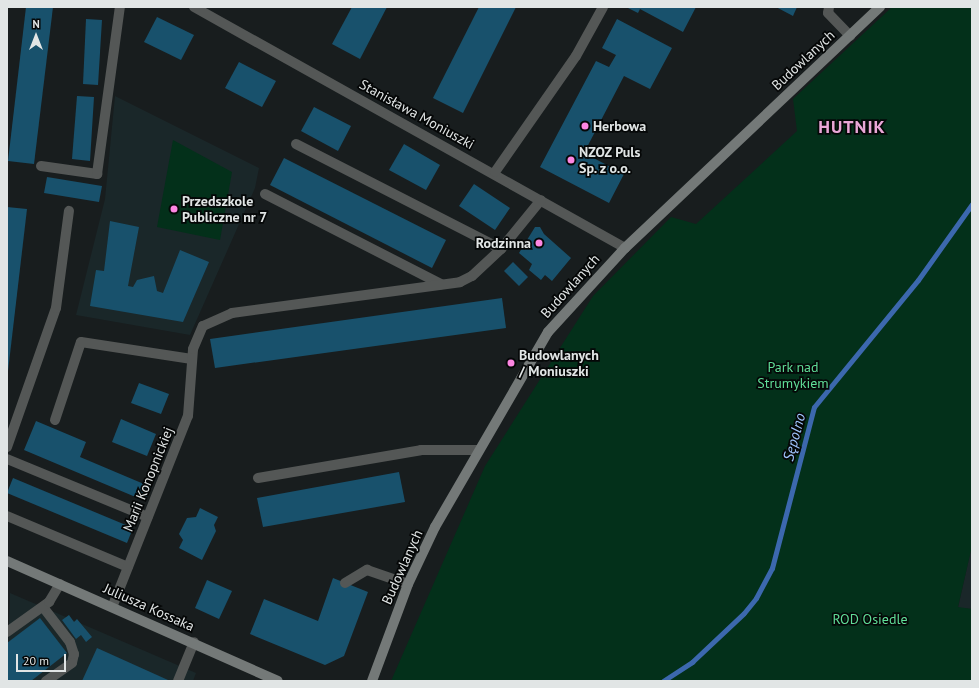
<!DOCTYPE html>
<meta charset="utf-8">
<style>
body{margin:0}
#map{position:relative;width:979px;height:688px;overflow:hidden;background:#181d1e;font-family:"PT Sans",sans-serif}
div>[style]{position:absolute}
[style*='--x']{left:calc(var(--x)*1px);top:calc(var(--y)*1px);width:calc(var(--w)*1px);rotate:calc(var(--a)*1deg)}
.built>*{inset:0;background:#1a2729}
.green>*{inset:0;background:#03301a}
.stream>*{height:5px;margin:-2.5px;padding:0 2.5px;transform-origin:2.5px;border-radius:2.5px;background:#3c68ae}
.building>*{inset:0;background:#18516c}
.lane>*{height:10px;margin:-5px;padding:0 5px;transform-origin:5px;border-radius:5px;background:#545756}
.street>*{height:10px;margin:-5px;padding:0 5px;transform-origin:5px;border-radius:5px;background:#545756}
.secondary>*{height:10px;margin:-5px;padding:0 5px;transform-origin:5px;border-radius:5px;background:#747978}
.dots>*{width:11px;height:11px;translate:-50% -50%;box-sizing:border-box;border:2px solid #050707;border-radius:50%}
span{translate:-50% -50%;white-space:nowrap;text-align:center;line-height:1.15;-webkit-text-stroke:3.5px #050707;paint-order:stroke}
.street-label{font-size:14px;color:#e1e5e5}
.poi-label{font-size:14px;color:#e1e5e5;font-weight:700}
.left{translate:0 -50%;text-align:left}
.right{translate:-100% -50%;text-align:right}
.park-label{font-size:14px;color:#60de98}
.water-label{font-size:15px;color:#a0c5fe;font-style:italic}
.district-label{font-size:18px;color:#e9a7d7;font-weight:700;letter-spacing:1px}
.frame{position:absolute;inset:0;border:8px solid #e1e5e5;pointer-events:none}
.north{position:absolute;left:16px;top:16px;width:40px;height:40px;-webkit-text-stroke:3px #050707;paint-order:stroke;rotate:0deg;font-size:11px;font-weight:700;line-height:16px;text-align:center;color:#e1e5e5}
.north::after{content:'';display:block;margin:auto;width:14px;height:18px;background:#e1e5e5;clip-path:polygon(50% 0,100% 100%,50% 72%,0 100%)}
.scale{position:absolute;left:16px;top:654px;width:50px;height:18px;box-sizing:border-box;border:2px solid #e1e5e5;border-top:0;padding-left:5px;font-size:12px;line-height:14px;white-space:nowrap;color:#e1e5e5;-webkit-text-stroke:3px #050707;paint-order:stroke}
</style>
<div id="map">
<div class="built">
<div style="clip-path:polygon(115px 96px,259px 168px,255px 188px,190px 335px,76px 315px,105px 199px)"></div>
<div style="clip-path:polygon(972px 545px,972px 609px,958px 608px)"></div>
<div style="clip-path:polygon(10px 593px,196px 673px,193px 681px,7px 681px)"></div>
</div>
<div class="green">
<div style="clip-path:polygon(892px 7px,972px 7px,972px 546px,958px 607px,972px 609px,972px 681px,391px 681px,485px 466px,593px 296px,671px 217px,696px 224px,797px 131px,793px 99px)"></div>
<div style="clip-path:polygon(173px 140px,232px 172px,220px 240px,157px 227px)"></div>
</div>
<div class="stream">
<div style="--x:663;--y:681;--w:35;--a:-33"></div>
<div style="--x:692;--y:662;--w:71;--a:-43.3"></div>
<div style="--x:744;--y:613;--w:19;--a:-51"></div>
<div style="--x:756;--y:598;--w:34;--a:-62"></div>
<div style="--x:772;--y:568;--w:166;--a:-75.4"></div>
<div style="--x:814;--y:407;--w:164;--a:-50.7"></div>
<div style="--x:918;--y:280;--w:93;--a:-54.6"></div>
</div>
<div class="building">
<div style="clip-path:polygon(26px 7px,53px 7px,34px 164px,8px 161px)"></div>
<div style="clip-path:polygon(352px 7px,387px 7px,360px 59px,332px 44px)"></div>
<div style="clip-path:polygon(479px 7px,516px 7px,463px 113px,433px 98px)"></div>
<div style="clip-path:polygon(626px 7px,696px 7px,683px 32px,640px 9px,638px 13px)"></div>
<div style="clip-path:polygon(776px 7px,797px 7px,793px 16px)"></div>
<div style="clip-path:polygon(157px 17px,194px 35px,181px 60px,144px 42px)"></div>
<div style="clip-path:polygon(86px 19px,102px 20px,98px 85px,83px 84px)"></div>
<div style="clip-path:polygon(617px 19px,672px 48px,650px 89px,624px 76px,584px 153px,624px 174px,609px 203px,540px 167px,596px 61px,609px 67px,616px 55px,602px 48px)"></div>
<div style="clip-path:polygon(239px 62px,276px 81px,262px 107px,225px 88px)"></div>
<div style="clip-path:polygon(77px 96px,94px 97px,90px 161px,72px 159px)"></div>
<div style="clip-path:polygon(314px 107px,351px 126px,338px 151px,301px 131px)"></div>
<div style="clip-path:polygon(404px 144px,440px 165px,426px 190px,389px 170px)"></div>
<div style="clip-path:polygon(284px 158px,446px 240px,432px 268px,270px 185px)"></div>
<div style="clip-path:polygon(47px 177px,102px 186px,99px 202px,44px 193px)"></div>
<div style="clip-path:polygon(474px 184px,510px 208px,495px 230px,459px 206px)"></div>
<div style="clip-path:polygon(7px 207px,27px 209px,8px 371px,7px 371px)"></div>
<div style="clip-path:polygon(110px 221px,139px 227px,128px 286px,133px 287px,137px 280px,154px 276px,157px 291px,163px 293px,180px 250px,209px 262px,183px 322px,90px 306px,96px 270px,104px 271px)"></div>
<div style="clip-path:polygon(535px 227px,540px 227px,544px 234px,571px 258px,552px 281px,545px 275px,541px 280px,529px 270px,532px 264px,519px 253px)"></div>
<div style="clip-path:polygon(513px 262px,528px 277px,519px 286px,504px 271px)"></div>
<div style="clip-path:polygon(502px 298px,506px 328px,215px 368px,210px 339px)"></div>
<div style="clip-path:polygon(139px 383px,169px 394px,161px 414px,131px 403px)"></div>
<div style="clip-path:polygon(121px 419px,156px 434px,147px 456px,112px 442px)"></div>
<div style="clip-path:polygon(36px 421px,86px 442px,80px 457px,151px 487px,145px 501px,24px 450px)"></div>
<div style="clip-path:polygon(399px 472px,405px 502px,263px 527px,257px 498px)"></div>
<div style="clip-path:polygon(13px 478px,133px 528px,127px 543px,7px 493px)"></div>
<div style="clip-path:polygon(200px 508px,218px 517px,214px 525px,216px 531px,202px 560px,179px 548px,183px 540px,179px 534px,187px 518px,196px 517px)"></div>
<div style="clip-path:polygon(333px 578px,368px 592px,344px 656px,325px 665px,250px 634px,264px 599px,318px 621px)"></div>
<div style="clip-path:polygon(207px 580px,232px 591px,219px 619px,195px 608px)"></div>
<div style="clip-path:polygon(69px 615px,74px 622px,77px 619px,92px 637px,86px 642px,81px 635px,76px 639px,62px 620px)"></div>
<div style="clip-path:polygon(40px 618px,67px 653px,31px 681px,7px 681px,7px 643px)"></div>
<div style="clip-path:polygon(97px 648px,168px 680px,168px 681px,82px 681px)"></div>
</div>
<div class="lane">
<div style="--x:829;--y:7;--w:6;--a:99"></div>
<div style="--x:828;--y:13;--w:32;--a:46"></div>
<div style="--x:41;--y:166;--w:57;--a:8.1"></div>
<div style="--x:97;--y:174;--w:169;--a:-82.2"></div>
<div style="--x:265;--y:194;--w:198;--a:27.1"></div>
<div style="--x:55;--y:420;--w:82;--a:-71.6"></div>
<div style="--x:81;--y:342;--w:112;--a:8.7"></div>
<div style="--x:7;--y:447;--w:147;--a:-70.6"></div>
<div style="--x:56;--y:308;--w:98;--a:-82.4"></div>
<div style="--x:7;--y:459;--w:152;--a:22.4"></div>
<div style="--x:258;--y:478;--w:165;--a:-9.7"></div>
<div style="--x:421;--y:450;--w:56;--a:0"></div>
<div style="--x:7;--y:516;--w:131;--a:22.9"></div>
<div style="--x:345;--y:583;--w:26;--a:-31"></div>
<div style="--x:367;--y:570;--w:43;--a:18.9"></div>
<div style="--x:43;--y:607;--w:44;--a:52.4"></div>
<div style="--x:70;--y:642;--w:13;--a:72"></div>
<div style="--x:74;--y:654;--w:9;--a:103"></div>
<div style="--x:72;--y:663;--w:32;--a:145"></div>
<div style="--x:7;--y:632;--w:52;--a:-35.5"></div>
<div style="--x:49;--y:602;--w:21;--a:-59"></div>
<div style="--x:178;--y:681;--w:42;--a:-67.7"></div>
</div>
<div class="street">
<div style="--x:194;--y:7;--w:494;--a:29.2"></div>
<div style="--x:296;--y:144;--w:230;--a:27.1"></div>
<div style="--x:495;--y:172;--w:141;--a:-55.1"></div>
<div style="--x:576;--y:56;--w:56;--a:-61.1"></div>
<div style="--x:113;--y:605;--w:203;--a:-68.4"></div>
<div style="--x:188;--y:416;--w:67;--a:-85.7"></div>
<div style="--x:193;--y:349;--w:25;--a:-67"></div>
<div style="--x:203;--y:326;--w:32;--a:-24"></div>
<div style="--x:232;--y:313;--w:230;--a:-7.7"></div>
<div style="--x:460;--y:282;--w:13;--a:-27"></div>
<div style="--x:472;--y:276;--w:40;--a:-43"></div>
<div style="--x:501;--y:249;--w:63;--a:-50.8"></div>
</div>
<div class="secondary">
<div style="--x:7;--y:561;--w:296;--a:23.9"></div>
<div style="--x:372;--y:681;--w:103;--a:-69.6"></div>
<div style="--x:408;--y:584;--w:63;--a:-64.7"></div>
<div style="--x:435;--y:527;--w:225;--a:-59.9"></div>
<div style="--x:548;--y:332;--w:114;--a:-47.5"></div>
<div style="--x:625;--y:248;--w:351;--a:-43.4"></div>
</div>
<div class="dots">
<div style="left:585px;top:126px;background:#fd86e2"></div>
<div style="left:571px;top:160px;background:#fd86e2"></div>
<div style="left:174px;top:209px;background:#fd86e2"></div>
<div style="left:539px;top:243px;background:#fd86e2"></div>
<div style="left:511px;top:363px;background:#fd86e2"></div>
</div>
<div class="street-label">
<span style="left:803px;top:60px;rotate:-43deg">Budowlanych</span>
<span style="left:417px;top:114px;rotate:29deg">Stanisława Moniuszki</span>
<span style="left:570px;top:286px;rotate:-48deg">Budowlanych</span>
<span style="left:148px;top:479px;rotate:-68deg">Marii Konopnickiej</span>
<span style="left:402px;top:567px;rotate:-66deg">Budowlanych</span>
<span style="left:149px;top:607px;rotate:24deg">Juliusza Kossaka</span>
</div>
<div class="poi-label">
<span class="left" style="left:593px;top:126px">Herbowa</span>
<span class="left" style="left:579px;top:160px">NZOZ Puls<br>Sp. z o.o.</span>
<span class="left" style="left:182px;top:209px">Przedszkole<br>Publiczne nr 7</span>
<span class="right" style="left:531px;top:243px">Rodzinna</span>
<span class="left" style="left:519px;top:363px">Budowlanych<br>/ Moniuszki</span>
</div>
<div class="park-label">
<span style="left:793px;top:375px">Park nad<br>Strumykiem</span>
<span style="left:870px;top:619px">ROD Osiedle</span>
</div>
<div class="water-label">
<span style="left:794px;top:437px;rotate:-75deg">Sępolno</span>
</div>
<div class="district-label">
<span style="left:852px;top:127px">HUTNIK</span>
</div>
<div class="frame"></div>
<div class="north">N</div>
<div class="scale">20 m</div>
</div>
